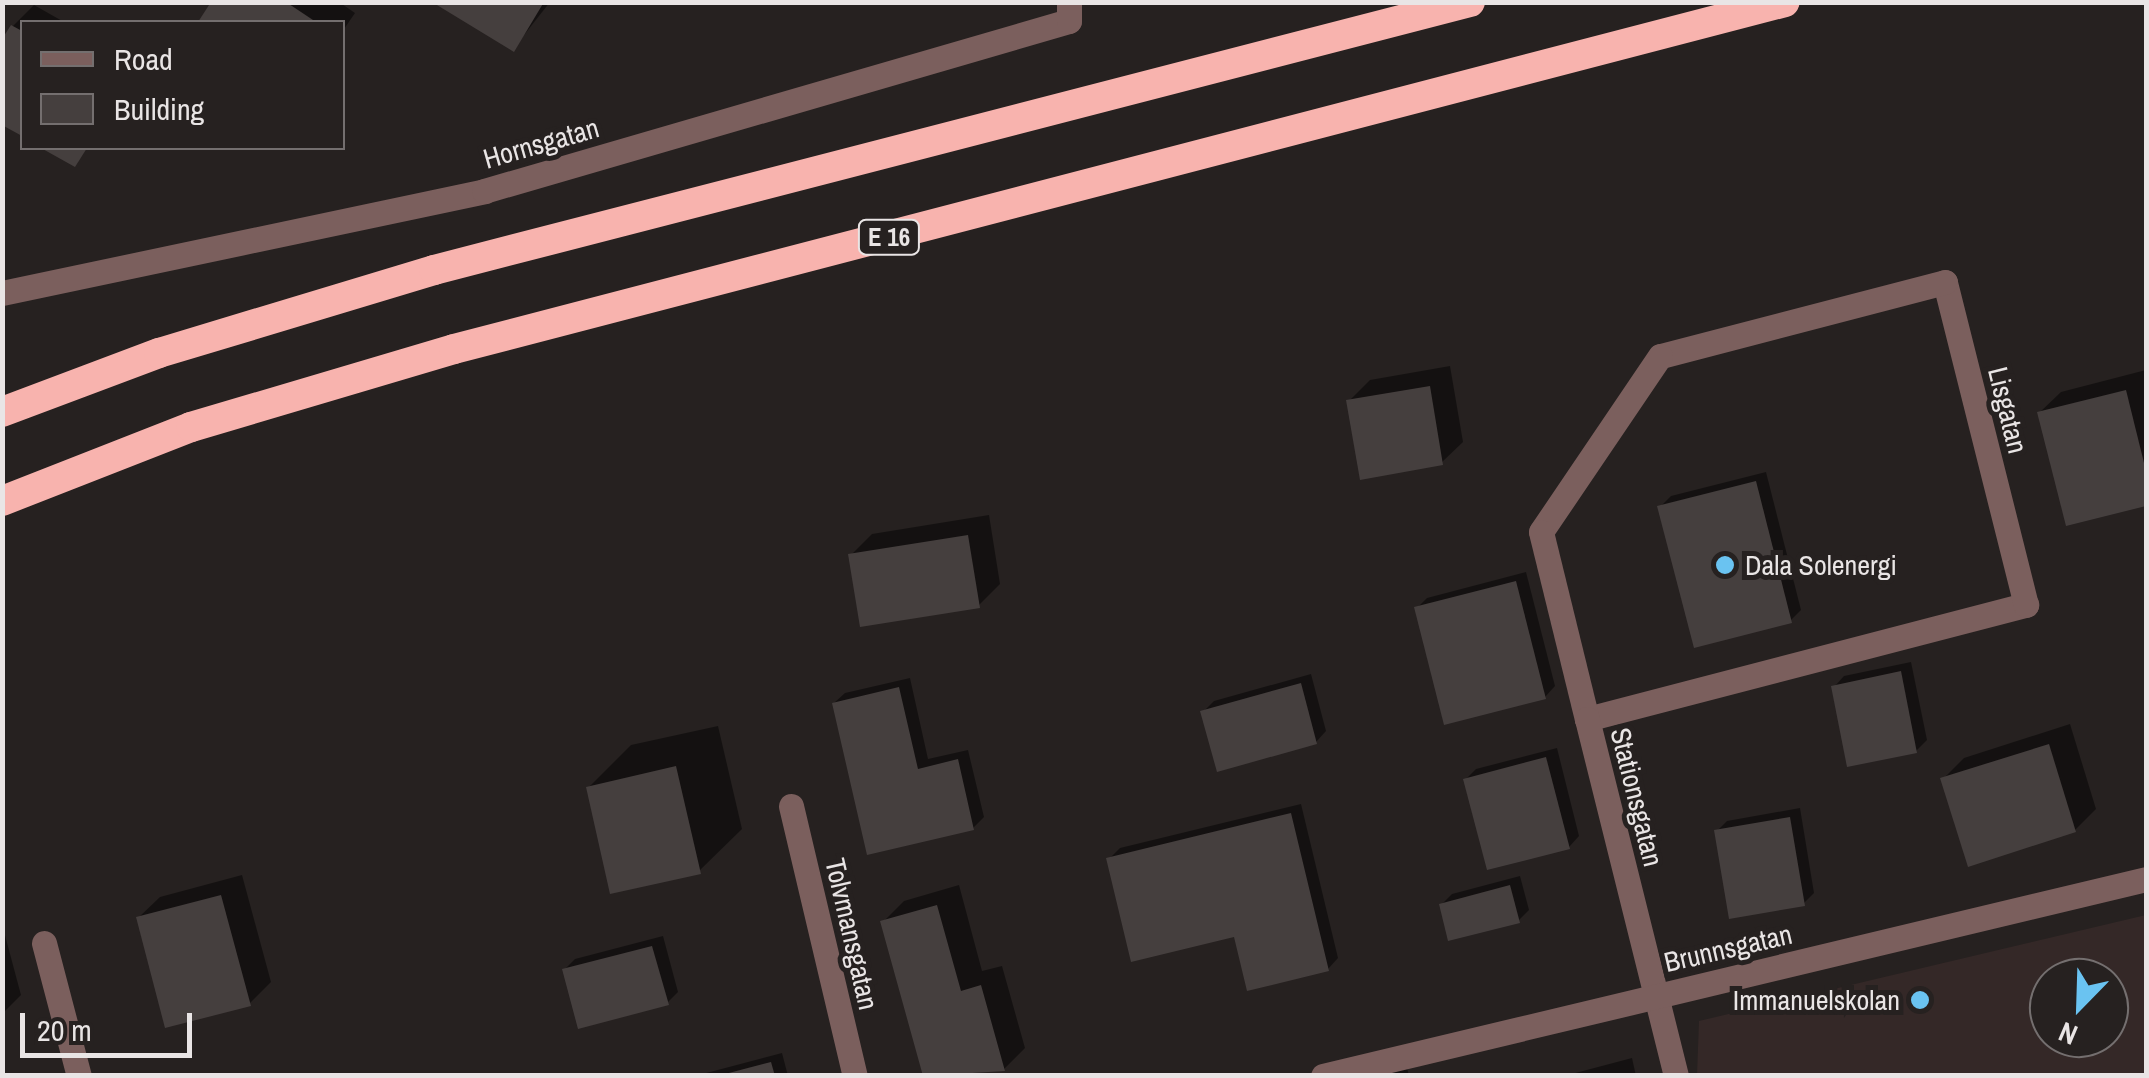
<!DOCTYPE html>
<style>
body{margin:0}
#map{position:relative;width:2149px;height:1078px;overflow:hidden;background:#262120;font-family:"Archivo Narrow",sans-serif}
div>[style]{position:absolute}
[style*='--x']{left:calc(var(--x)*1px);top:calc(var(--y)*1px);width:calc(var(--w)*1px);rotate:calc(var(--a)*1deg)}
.built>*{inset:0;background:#342827}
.shadow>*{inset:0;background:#0007}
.building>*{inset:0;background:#453f3e}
.minor>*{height:25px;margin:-12.5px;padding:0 12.5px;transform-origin:12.5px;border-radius:12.5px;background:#7b5f5d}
.highway>*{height:30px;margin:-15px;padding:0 15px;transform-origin:15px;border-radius:15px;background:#f8b3ae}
.dots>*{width:28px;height:28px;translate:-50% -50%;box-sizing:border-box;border:5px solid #262120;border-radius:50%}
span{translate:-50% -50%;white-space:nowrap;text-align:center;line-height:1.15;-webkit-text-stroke:10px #262120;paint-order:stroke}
.shield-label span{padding:2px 8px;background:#262120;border:2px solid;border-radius:8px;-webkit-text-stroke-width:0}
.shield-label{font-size:25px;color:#e9e5e5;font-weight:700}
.street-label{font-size:28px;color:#e9e5e5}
.poi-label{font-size:28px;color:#e9e5e5}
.left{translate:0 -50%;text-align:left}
.right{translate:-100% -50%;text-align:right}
.frame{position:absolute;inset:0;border:5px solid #e9e5e5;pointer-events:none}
.legend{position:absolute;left:20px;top:20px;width:325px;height:130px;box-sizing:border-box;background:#262120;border:2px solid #746f6f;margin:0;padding:12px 18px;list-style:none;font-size:30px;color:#e9e5e5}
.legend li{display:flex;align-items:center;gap:20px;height:50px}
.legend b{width:50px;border:2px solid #746f6f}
.north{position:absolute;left:2029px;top:958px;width:100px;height:100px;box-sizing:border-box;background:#262120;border:2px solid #746f6f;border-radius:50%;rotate:203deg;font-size:28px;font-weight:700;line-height:40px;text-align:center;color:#e9e5e5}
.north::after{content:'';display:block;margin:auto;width:35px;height:45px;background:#6ac3f1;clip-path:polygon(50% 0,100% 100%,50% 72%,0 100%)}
.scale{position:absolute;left:20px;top:1013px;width:172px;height:45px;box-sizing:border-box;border:5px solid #e9e5e5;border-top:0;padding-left:12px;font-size:30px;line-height:35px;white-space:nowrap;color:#e9e5e5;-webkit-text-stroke:8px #262120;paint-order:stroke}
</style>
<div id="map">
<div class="built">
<div style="clip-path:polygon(evenodd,2146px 915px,2146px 1075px,1697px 1075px,1699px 1021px,2146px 915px,2049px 978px,2109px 978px,2109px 1038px,2049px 1038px,2049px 978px)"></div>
</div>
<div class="shadow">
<div style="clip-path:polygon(214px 2px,339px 2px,355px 13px,342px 32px,342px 22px,201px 22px)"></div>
<div style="clip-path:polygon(437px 2px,550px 2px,513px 49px)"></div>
<div style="clip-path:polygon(34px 5px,64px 22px,22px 22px,22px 134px,2px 122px,13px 26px)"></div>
<div style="clip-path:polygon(1450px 366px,1463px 442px,1441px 463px,1349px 401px,1370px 380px)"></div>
<div style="clip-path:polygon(2146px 370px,2146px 504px,2068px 523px,2039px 413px,2061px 392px)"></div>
<div style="clip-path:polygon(1766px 472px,1801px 610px,1790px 621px,1660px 507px,1671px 496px)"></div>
<div style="clip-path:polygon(989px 515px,1000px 584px,978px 606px,851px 555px,872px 534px)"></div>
<div style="clip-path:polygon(1526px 572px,1555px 686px,1545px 697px,1417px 608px,1427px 598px)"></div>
<div style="clip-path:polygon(1911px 662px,1927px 740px,1916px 751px,1834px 687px,1844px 676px)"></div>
<div style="clip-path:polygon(1311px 674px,1326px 731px,1316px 742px,1203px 712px,1214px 701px)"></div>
<div style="clip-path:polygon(910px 678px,928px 759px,968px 750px,984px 817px,973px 828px,834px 703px,845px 693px)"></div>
<div style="clip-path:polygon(2070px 724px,2096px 809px,2075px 830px,1943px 779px,1964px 758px)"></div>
<div style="clip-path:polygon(718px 726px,742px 829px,699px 871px,588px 788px,631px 745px)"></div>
<div style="clip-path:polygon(1557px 748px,1579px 836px,1569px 847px,1465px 780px,1476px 769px)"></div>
<div style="clip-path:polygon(1301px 804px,1338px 958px,1328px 969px,1236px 934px,1109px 859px,1120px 848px)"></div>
<div style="clip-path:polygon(1800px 808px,1814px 893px,1804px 903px,1717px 831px,1727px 821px)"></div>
<div style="clip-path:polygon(242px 875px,271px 982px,249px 1004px,138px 918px,160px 897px)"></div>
<div style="clip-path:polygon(1520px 876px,1529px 910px,1518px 921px,1442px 904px,1452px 894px)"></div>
<div style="clip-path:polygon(959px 885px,982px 971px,1002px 966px,1025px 1048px,1004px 1069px,926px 1076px,883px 922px,904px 901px)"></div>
<div style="clip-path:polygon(2px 924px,21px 995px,2px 1014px)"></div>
<div style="clip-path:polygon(663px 936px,678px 992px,667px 1003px,564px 970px,575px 959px)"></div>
<div style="clip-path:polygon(782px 1053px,788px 1076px,695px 1076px)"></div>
<div style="clip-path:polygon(1404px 1055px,1409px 1076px,1340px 1076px)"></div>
<div style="clip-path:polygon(1632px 1058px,1636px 1076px,1564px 1076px)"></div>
</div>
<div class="building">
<div style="clip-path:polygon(211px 2px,286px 2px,316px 22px,198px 22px)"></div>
<div style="clip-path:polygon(432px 2px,544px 2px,514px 52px)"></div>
<div style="clip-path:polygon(11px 25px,22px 31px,22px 136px,2px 125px,2px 39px)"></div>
<div style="clip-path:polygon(41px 148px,87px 148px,75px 167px)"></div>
<div style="clip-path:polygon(1430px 386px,1443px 465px,1360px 480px,1346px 400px)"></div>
<div style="clip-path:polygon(2126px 390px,2146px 471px,2146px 506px,2066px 526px,2037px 412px)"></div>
<div style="clip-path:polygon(1756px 481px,1792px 623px,1694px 648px,1657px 506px)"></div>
<div style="clip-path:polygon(968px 535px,980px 608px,860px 627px,848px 554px)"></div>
<div style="clip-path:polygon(1516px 581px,1546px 699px,1444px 725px,1414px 607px)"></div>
<div style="clip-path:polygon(1901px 671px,1917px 753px,1847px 767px,1831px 686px)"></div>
<div style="clip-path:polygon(1301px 683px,1317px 744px,1217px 772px,1200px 711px)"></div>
<div style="clip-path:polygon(899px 687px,918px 769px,958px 759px,974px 830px,867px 855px,832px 703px)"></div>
<div style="clip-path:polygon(2049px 744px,2076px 832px,1968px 867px,1940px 778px)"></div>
<div style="clip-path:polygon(1546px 757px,1570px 849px,1487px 870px,1463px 779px)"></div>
<div style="clip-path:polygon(676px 766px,701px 874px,610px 894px,586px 787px)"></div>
<div style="clip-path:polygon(1291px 813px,1329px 971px,1247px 991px,1234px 937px,1131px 962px,1106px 858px)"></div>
<div style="clip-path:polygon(1790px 817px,1805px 906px,1729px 919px,1714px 830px)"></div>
<div style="clip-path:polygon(1510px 885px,1520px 923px,1448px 941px,1439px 904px)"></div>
<div style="clip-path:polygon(221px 895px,251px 1006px,165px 1028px,136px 917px)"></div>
<div style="clip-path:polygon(937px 905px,961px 991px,981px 985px,1005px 1071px,923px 1076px,880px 921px)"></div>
<div style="clip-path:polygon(652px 946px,669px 1005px,578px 1029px,562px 969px)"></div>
<div style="clip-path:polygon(771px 1062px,775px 1076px,725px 1076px,725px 1074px)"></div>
</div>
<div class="minor">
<div style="--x:2;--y:293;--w:493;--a:-11.9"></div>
<div style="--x:484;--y:191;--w:609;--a:-16.2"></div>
<div style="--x:1069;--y:21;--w:19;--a:-90"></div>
<div style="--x:1587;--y:719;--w:454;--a:-14.6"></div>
<div style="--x:2026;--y:605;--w:333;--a:-104.1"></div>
<div style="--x:1945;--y:282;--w:294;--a:165.4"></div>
<div style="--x:1660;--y:356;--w:212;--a:124.1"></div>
<div style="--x:1541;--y:532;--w:193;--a:76.2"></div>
<div style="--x:1587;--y:719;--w:368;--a:76"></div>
<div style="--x:791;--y:806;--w:277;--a:76.7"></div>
<div style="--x:44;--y:943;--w:138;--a:75.3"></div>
<div style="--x:1323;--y:1076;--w:846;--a:-13.46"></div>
</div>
<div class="highway">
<div style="--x:2;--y:412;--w:168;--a:-20.6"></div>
<div style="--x:159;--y:353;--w:287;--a:-16.8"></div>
<div style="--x:434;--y:270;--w:1070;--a:-14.5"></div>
<div style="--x:2;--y:501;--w:203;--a:-21.4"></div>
<div style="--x:191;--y:427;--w:274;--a:-16.5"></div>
<div style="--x:454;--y:349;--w:1375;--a:-14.61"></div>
</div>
<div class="dots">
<div style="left:1725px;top:565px;background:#6ac3f1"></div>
<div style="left:1920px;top:1000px;background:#6ac3f1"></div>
</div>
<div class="shield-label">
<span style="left:889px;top:237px">E 16</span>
</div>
<div class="street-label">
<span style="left:541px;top:143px;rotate:-16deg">Hornsgatan</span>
<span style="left:2008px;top:410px;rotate:76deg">Lisgatan</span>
<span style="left:1637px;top:797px;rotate:76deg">Stationsgatan</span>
<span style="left:852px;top:934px;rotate:77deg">Tolvmansgatan</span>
<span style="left:1728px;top:948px;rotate:-13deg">Brunnsgatan</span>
</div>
<div class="poi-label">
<span class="left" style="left:1745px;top:565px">Dala Solenergi</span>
<span class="right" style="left:1900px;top:1000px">Immanuelskolan</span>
</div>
<div class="frame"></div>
<ul class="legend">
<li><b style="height:12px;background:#7b5f5d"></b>Road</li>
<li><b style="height:28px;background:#453f3e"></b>Building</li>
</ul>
<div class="north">N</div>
<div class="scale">20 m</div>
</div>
